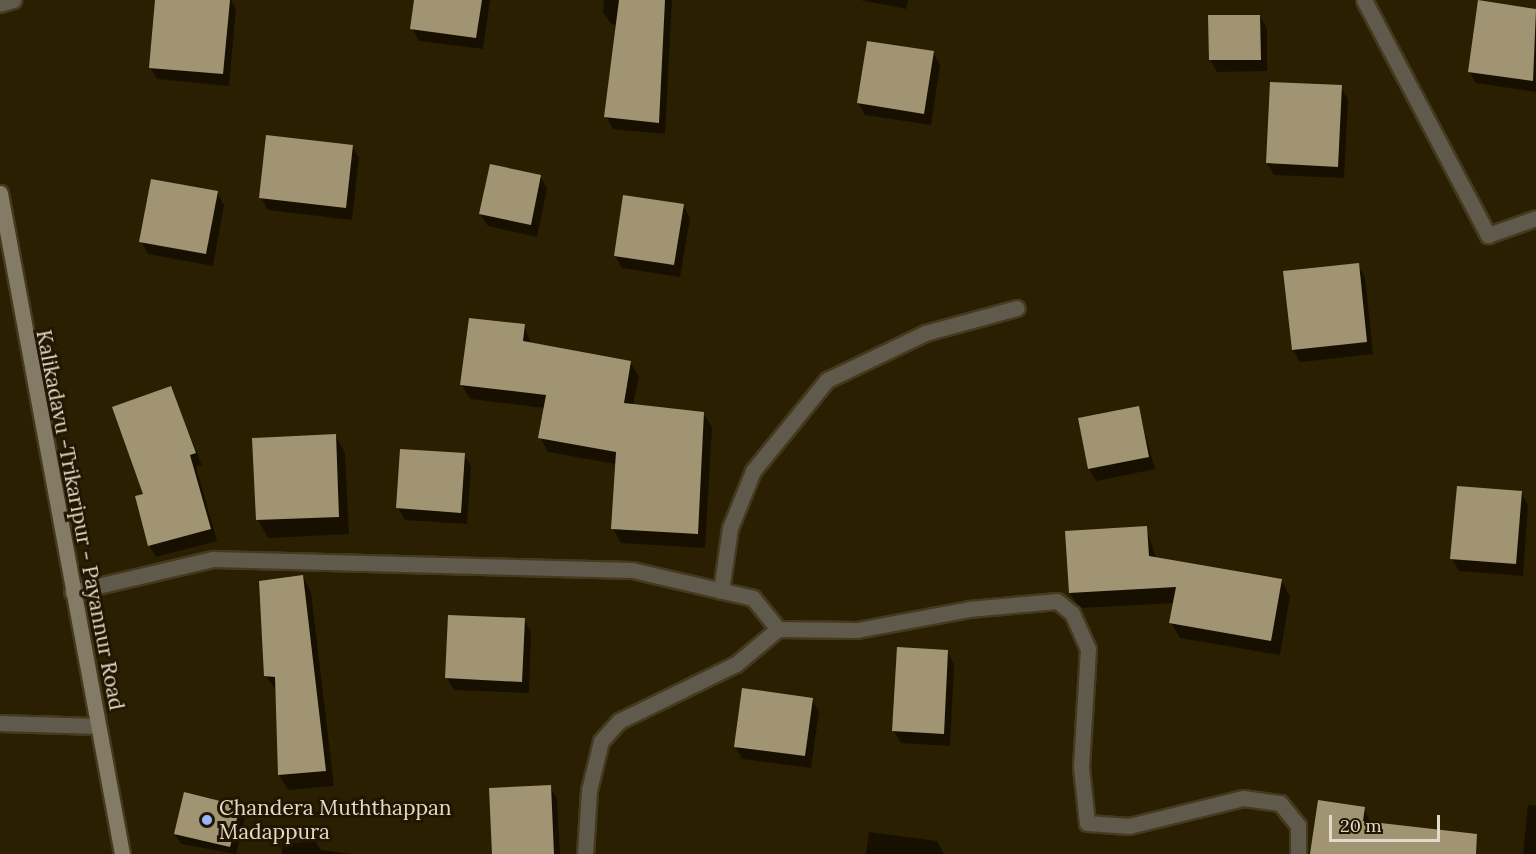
<!DOCTYPE html>
<style>
body{margin:0}
#map{position:relative;width:1536px;height:854px;overflow:hidden;background:#2b1f02;font-family:Lora,serif}
div>[style]{position:absolute}
[style*='--x']{left:calc(var(--x)*1px);top:calc(var(--y)*1px);width:calc(var(--w)*1px);rotate:calc(var(--a)*1deg)}
.shadow>*{inset:0;background:#0007}
.building>*{inset:0;background:#a19473}
.roads{filter:drop-shadow(2px 0 #45391e) drop-shadow(-2px 0 #45391e) drop-shadow(0 2px #45391e) drop-shadow(0 -2px #45391e)}
.street>*{height:15px;margin:-7.5px;padding:0 7.5px;transform-origin:7.5px;border-radius:7.5px;background:#605a4d}
.secondary>*{height:15px;margin:-7.5px;padding:0 7.5px;transform-origin:7.5px;border-radius:7.5px;background:#837b65}
.dots>*{width:16px;height:16px;translate:-50% -50%;box-sizing:border-box;border:3px solid #211600;border-radius:50%}
span{translate:-50% -50%;white-space:nowrap;text-align:center;line-height:1.15;-webkit-text-stroke:6px #211600;paint-order:stroke}
.street-label{font-size:21px;color:#e2dbca}
.poi-label{font-size:21px;color:#e2dbca}
.left{translate:0 -50%;text-align:left}
.scale{position:absolute;left:1329px;top:815px;width:111px;height:27px;box-sizing:border-box;border:3px solid #e2dbca;border-top:0;padding-left:8px;font-size:18px;line-height:21px;white-space:nowrap;color:#e2dbca;-webkit-text-stroke:4px #211600;paint-order:stroke}
</style>
<div id="map">
<div class="shadow">
<i style="clip-path:polygon(157px 0,231px 0,236px 9px,229px 86px,157px 79px,150px 67px)"></i>
<i style="clip-path:polygon(416px 0,490px 0,483px 49px,419px 41px,412px 28px)"></i>
<i style="clip-path:polygon(604px 0,672px 0,665px 134px,613px 129px,606px 116px,617px 25px,611px 24px,603px 12px)"></i>
<i style="clip-path:polygon(860px 0,908px 0,906px 9px)"></i>
<i style="clip-path:polygon(1479px 2px,1536px 10px,1536px 92px,1476px 83px,1469px 71px)"></i>
<i style="clip-path:polygon(1260px 16px,1267px 29px,1267px 71px,1217px 72px,1210px 60px)"></i>
<i style="clip-path:polygon(933px 52px,940px 65px,931px 125px,865px 115px,858px 103px)"></i>
<i style="clip-path:polygon(1341px 87px,1348px 99px,1344px 178px,1274px 175px,1267px 163px)"></i>
<i style="clip-path:polygon(352px 146px,359px 158px,352px 220px,268px 210px,261px 198px)"></i>
<i style="clip-path:polygon(540px 176px,547px 189px,537px 237px,488px 226px,480px 214px)"></i>
<i style="clip-path:polygon(217px 192px,224px 205px,213px 266px,148px 254px,141px 241px)"></i>
<i style="clip-path:polygon(683px 205px,690px 218px,680px 277px,622px 268px,615px 256px)"></i>
<i style="clip-path:polygon(1358px 265px,1365px 277px,1373px 354px,1300px 362px,1293px 350px,1285px 272px)"></i>
<i style="clip-path:polygon(524px 325px,531px 344px,630px 362px,639px 377px,633px 405px,703px 413px,712px 427px,705px 548px,621px 543px,613px 528px,616px 464px,548px 452px,540px 437px,545px 408px,470px 399px,462px 385px)"></i>
<i style="clip-path:polygon(170px 387px,202px 465px,196px 467px,217px 541px,156px 557px,149px 545px,145px 495px)"></i>
<i style="clip-path:polygon(1138px 408px,1155px 469px,1096px 481px,1089px 469px)"></i>
<i style="clip-path:polygon(335px 435px,345px 453px,349px 534px,268px 538px,258px 520px,253px 439px)"></i>
<i style="clip-path:polygon(464px 454px,471px 466px,467px 524px,405px 520px,398px 508px)"></i>
<i style="clip-path:polygon(1521px 492px,1528px 505px,1523px 576px,1459px 571px,1452px 559px)"></i>
<i style="clip-path:polygon(1146px 528px,1156px 558px,1281px 580px,1290px 596px,1280px 655px,1180px 638px,1171px 623px,1175px 603px,1079px 608px,1070px 593px)"></i>
<i style="clip-path:polygon(303px 577px,311px 592px,334px 786px,288px 790px,279px 775px,277px 692px,266px 676px)"></i>
<i style="clip-path:polygon(524px 620px,531px 632px,529px 693px,454px 690px,447px 678px)"></i>
<i style="clip-path:polygon(947px 651px,954px 664px,950px 746px,901px 743px,894px 731px)"></i>
<i style="clip-path:polygon(812px 700px,819px 712px,811px 768px,742px 759px,735px 746px)"></i>
<i style="clip-path:polygon(550px 787px,557px 799px,560px 854px,493px 854px)"></i>
<i style="clip-path:polygon(1528px 805px,1536px 806px,1536px 854px,1523px 854px)"></i>
<i style="clip-path:polygon(239px 807px,245px 818px,236px 854px,181px 844px,175px 834px)"></i>
<i style="clip-path:polygon(1364px 808px,1371px 824px,1442px 854px,1312px 854px)"></i>
<i style="clip-path:polygon(869px 832px,937px 841px,944px 854px,866px 854px)"></i>
<i style="clip-path:polygon(316px 842px,321px 850px,352px 854px,282px 854px,282px 843px)"></i>
</div>
<div class="building">
<i style="clip-path:polygon(155px 0,230px 0,223px 74px,149px 68px)"></i>
<i style="clip-path:polygon(414px 0,482px 0,476px 38px,410px 29px)"></i>
<i style="clip-path:polygon(619px 0,665px 0,659px 123px,604px 117px)"></i>
<i style="clip-path:polygon(1478px 0,1536px 9px,1533px 81px,1468px 72px)"></i>
<i style="clip-path:polygon(1208px 15px,1260px 15px,1261px 60px,1209px 60px)"></i>
<i style="clip-path:polygon(867px 41px,934px 51px,924px 114px,857px 103px)"></i>
<i style="clip-path:polygon(1270px 82px,1342px 85px,1338px 167px,1266px 163px)"></i>
<i style="clip-path:polygon(266px 135px,353px 145px,346px 208px,259px 198px)"></i>
<i style="clip-path:polygon(490px 164px,541px 175px,531px 225px,479px 214px)"></i>
<i style="clip-path:polygon(151px 179px,218px 191px,206px 254px,139px 242px)"></i>
<i style="clip-path:polygon(623px 195px,684px 204px,674px 265px,614px 256px)"></i>
<i style="clip-path:polygon(1359px 263px,1367px 342px,1292px 350px,1283px 271px)"></i>
<i style="clip-path:polygon(469px 318px,525px 324px,523px 341px,631px 361px,624px 403px,704px 412px,698px 534px,611px 529px,616px 452px,538px 438px,546px 395px,460px 385px)"></i>
<i style="clip-path:polygon(171px 386px,196px 453px,190px 455px,211px 529px,148px 546px,135px 496px,143px 494px,112px 407px)"></i>
<i style="clip-path:polygon(1139px 406px,1149px 457px,1088px 469px,1078px 418px)"></i>
<i style="clip-path:polygon(336px 434px,339px 517px,256px 520px,252px 438px)"></i>
<i style="clip-path:polygon(400px 449px,465px 453px,461px 513px,396px 508px)"></i>
<i style="clip-path:polygon(1457px 486px,1522px 491px,1516px 564px,1450px 559px)"></i>
<i style="clip-path:polygon(1147px 526px,1149px 556px,1282px 579px,1271px 641px,1169px 623px,1176px 587px,1069px 593px,1065px 531px)"></i>
<i style="clip-path:polygon(303px 575px,326px 771px,278px 775px,275px 677px,264px 676px,259px 581px)"></i>
<i style="clip-path:polygon(448px 615px,525px 618px,522px 682px,445px 678px)"></i>
<i style="clip-path:polygon(897px 647px,948px 650px,944px 734px,892px 731px)"></i>
<i style="clip-path:polygon(742px 688px,813px 698px,805px 756px,734px 747px)"></i>
<i style="clip-path:polygon(551px 785px,554px 854px,492px 854px,489px 788px)"></i>
<i style="clip-path:polygon(184px 792px,240px 806px,230px 847px,174px 834px)"></i>
<i style="clip-path:polygon(1318px 800px,1365px 807px,1363px 821px,1477px 834px,1476px 854px,1310px 854px)"></i>
</div>
<div class="roads">
<div class="street">
<i style="--x:1364;--y:0;--w:266;--a:62.2"></i>
<i style="--x:1488;--y:235;--w:51;--a:-19.5"></i>
<i style="--x:0;--y:4;--w:14;--a:-17"></i>
<i style="--x:721;--y:591;--w:64;--a:-81.9"></i>
<i style="--x:730;--y:528;--w:61;--a:-68"></i>
<i style="--x:753;--y:471;--w:117;--a:-50.9"></i>
<i style="--x:827;--y:380;--w:109;--a:-25.6"></i>
<i style="--x:925;--y:333;--w:95;--a:-15.2"></i>
<i style="--x:72;--y:592;--w:145;--a:-13.2"></i>
<i style="--x:213;--y:559;--w:419;--a:1.5"></i>
<i style="--x:632;--y:570;--w:124;--a:13"></i>
<i style="--x:753;--y:598;--w:40;--a:51"></i>
<i style="--x:0;--y:723;--w:97;--a:1.8"></i>
<i style="--x:585;--y:854;--w:64;--a:-86.4"></i>
<i style="--x:589;--y:790;--w:50;--a:-76.2"></i>
<i style="--x:601;--y:741;--w:27;--a:-48"></i>
<i style="--x:619;--y:721;--w:130;--a:-26"></i>
<i style="--x:736;--y:664;--w:55;--a:-39.8"></i>
<i style="--x:778;--y:629;--w:79;--a:0.7"></i>
<i style="--x:857;--y:630;--w:114;--a:-10.6"></i>
<i style="--x:969;--y:609;--w:88;--a:-5.2"></i>
<i style="--x:1057;--y:601;--w:19;--a:39"></i>
<i style="--x:1072;--y:613;--w:39;--a:66"></i>
<i style="--x:1088;--y:649;--w:118;--a:93.4"></i>
<i style="--x:1081;--y:767;--w:56;--a:83.9"></i>
<i style="--x:1087;--y:823;--w:42;--a:4.1"></i>
<i style="--x:1129;--y:826;--w:117;--a:-13.8"></i>
<i style="--x:1243;--y:798;--w:37;--a:8"></i>
<i style="--x:1280;--y:803;--w:28;--a:51"></i>
<i style="--x:1298;--y:825;--w:29;--a:90"></i>
</div>
<div class="secondary">
<i style="--x:0;--y:193;--w:672;--a:79.54"></i>
</div>
</div>
<div class="dots">
<i style="left:207px;top:820px;background:#9ab5fd"></i>
</div>
<div class="street-label">
<span style="left:80px;top:520px;rotate:79deg">Kalikadavu -Trikaripur - Payannur Road</span>
</div>
<div class="poi-label">
<span class="left" style="left:219px;top:820px">Chandera Muththappan<br>Madappura</span>
</div>
<div class="scale">20 m</div>
</div>
